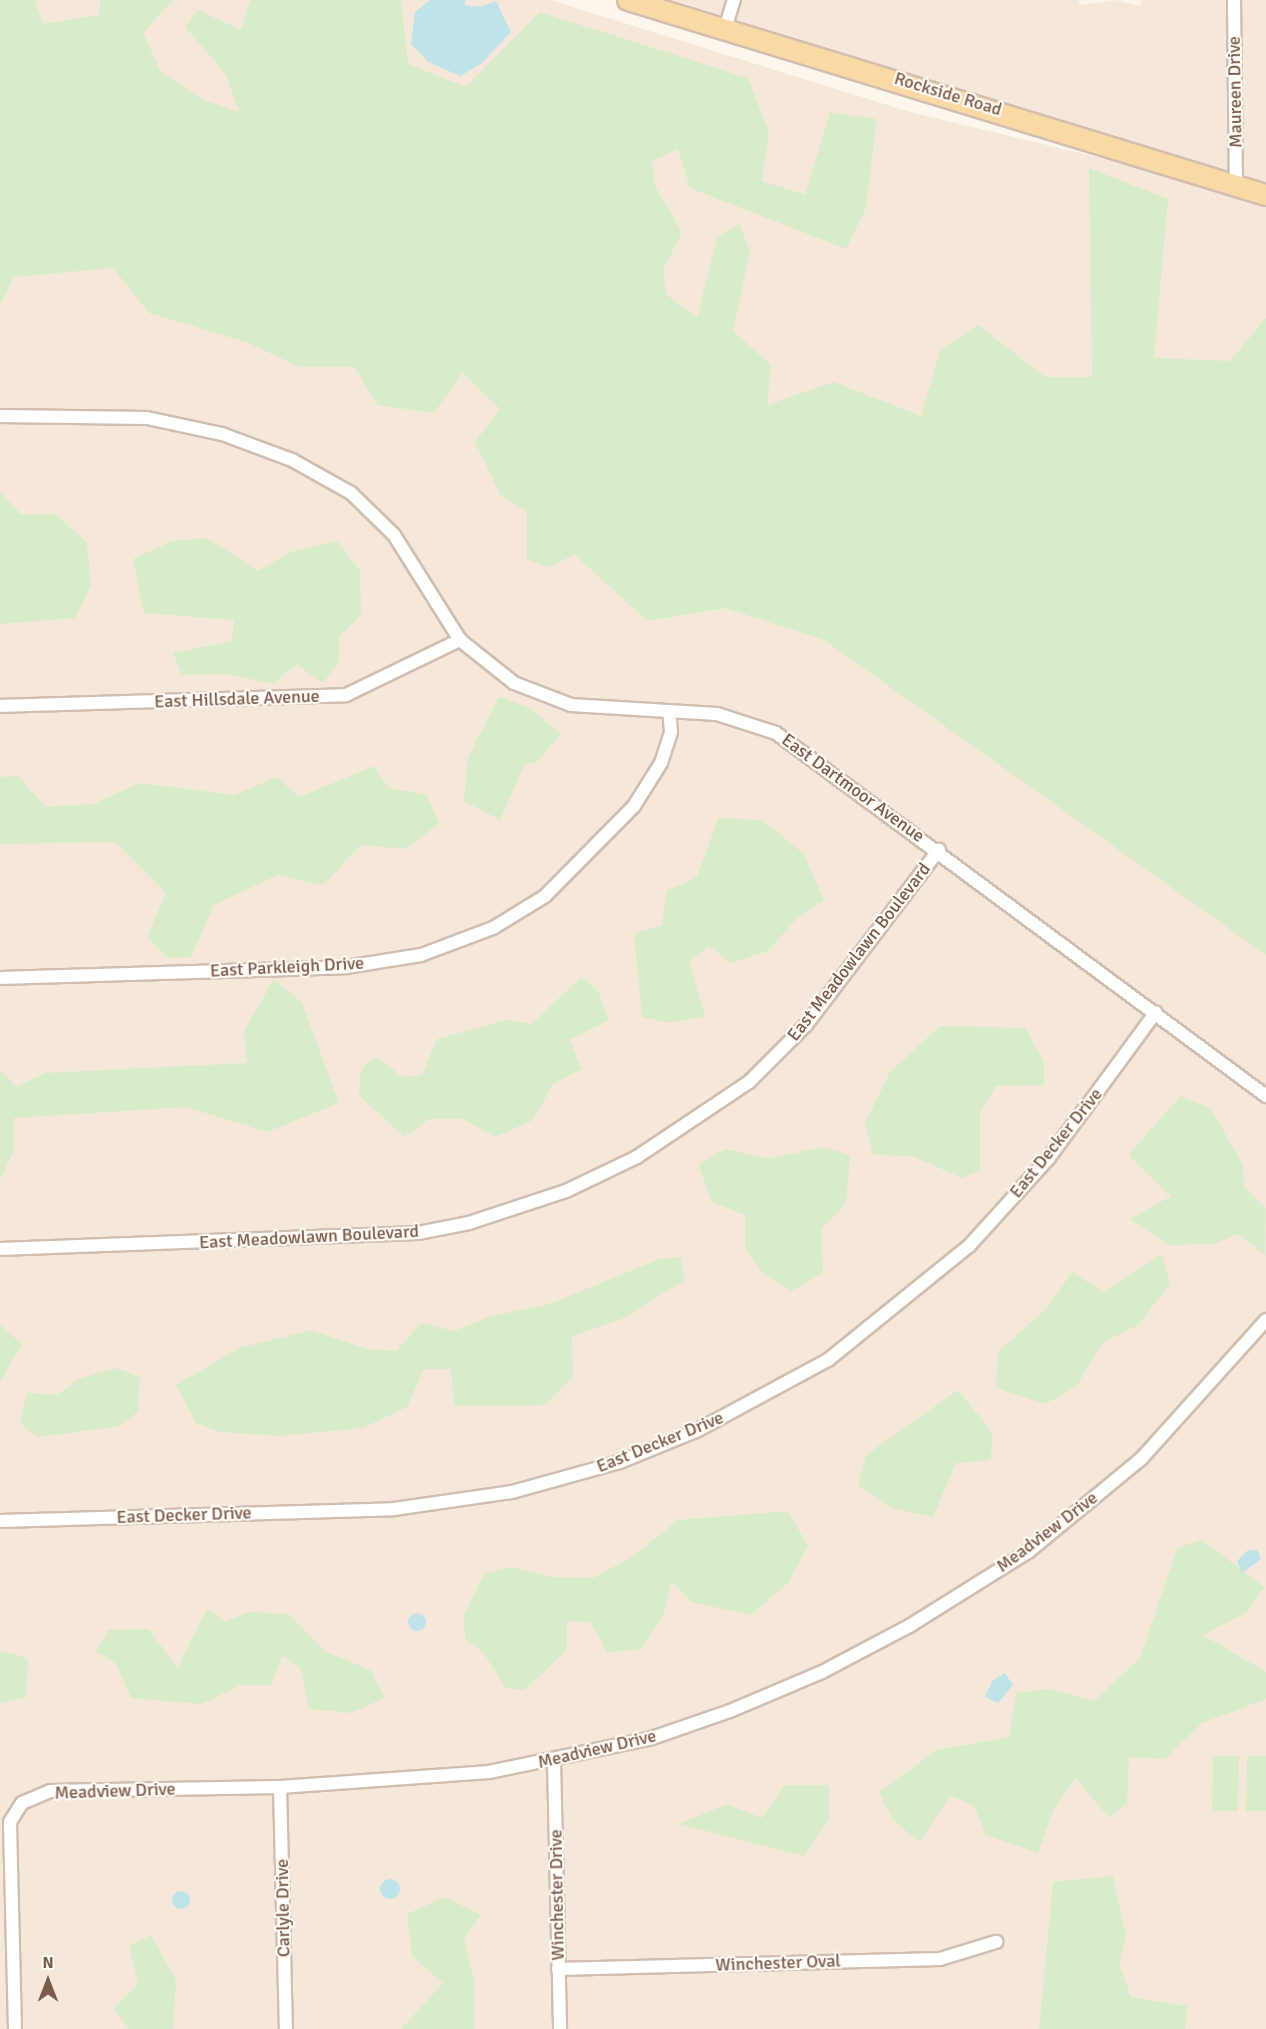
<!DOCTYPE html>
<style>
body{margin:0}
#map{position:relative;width:1266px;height:2029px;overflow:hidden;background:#fdf6ec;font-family:Signika,sans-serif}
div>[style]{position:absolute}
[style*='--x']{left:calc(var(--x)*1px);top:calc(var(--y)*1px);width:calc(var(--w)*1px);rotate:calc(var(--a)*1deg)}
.residential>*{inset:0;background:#f5e8da}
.green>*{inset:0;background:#d8ecc9}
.water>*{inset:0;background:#bfe3e8}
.round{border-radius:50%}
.roads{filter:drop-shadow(2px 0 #d1beb0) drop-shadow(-2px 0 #d1beb0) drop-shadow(0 2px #d1beb0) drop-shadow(0 -2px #d1beb0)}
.street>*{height:12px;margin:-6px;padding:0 6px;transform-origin:6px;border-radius:6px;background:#fff}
.primary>*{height:20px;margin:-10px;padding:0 10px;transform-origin:10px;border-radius:10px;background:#fbd9a5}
span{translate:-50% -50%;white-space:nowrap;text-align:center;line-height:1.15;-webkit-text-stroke:4.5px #fffaf3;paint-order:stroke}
.street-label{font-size:18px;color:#7a5c4d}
.north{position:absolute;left:18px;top:1951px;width:60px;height:60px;-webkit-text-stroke:4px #fffaf3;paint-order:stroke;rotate:0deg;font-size:16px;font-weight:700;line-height:24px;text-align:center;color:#7a5c4d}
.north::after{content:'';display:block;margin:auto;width:21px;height:27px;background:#7a5c4d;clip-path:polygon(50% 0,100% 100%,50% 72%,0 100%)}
</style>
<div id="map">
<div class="residential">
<i style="clip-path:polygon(0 0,550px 0,910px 112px,1266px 198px,1266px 2029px,0 2029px)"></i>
<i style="clip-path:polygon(673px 0,1078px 0,1081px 5px,1115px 0,1141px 6px,1141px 0,1266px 0,1266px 185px)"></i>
</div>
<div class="green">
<i style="clip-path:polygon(0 0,35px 0,43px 24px,99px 15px,100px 0,173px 0,143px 33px,161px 72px,203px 100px,239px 112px,225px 73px,185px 27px,198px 10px,241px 30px,250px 0,401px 0,408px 64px,466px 87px,540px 12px,748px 78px,769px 132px,762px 181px,805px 195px,830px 112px,877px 119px,866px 208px,846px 249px,690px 188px,678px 149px,652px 161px,655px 186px,682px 232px,663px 270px,666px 294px,697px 318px,717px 238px,739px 224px,750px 251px,733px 331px,771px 365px,767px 405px,834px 382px,921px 416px,940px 351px,978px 325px,1045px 377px,1092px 377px,1089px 168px,1168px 199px,1154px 358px,1230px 361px,1266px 318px,1266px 955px,824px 640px,725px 608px,647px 621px,574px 554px,550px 568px,527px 559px,527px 511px,501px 496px,475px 442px,500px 409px,462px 373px,434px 413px,378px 405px,354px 367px,300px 367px,246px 342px,149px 313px,113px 268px,14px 277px,0 305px)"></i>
<i style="clip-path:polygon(0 492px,21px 514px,56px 514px,87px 543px,91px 586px,75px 618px,0 624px)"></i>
<i style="clip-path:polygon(207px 538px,258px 571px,290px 552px,337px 541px,360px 571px,361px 615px,339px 637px,339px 661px,323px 683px,296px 664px,274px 684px,227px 674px,182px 675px,173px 653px,232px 641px,234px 620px,144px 613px,133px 559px,172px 541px)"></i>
<i style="clip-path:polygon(499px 697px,530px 708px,561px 734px,536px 763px,525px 763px,500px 820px,464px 801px,468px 757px)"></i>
<i style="clip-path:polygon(374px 766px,389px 788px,427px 795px,439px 824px,405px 849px,361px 845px,323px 885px,278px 875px,214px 905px,191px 957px,167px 958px,147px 937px,166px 893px,115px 842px,0 844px,0 777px,18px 776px,46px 807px,93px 804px,139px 783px,234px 795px,277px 777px,299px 797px)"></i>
<i style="clip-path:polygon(718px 818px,762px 820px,803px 853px,824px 900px,797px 918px,768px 951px,731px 963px,709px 946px,689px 962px,705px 1016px,670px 1023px,642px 1017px,634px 934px,662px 925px,667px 891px,697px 877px)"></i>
<i style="clip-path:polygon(581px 977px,598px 991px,609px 1020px,570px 1040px,581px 1069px,553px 1084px,533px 1120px,495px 1137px,463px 1119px,429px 1119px,404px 1137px,359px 1095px,361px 1069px,376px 1056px,402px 1077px,422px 1075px,437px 1039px,507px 1020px,532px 1024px)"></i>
<i style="clip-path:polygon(274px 979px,302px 1003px,339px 1103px,267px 1132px,186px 1107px,14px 1118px,14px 1150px,0 1180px,0 1070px,16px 1087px,45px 1073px,247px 1063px,244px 1031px)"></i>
<i style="clip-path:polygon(940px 1026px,1025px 1028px,1044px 1062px,1044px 1085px,996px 1086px,980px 1112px,980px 1170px,962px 1178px,912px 1156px,873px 1155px,865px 1123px,890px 1072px)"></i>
<i style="clip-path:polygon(1181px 1096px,1211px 1109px,1243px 1165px,1244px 1187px,1266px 1209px,1265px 1255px,1238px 1234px,1213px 1244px,1168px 1245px,1130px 1219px,1171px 1196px,1128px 1155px)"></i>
<i style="clip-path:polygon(823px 1147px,850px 1155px,846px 1203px,821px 1229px,823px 1273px,791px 1291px,764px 1274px,745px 1249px,745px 1215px,712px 1202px,698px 1165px,725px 1149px,768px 1159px)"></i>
<i style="clip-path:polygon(1162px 1254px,1170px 1284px,1138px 1325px,1102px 1343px,1076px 1387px,1045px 1404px,996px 1388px,998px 1352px,1048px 1307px,1072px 1272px,1103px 1292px)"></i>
<i style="clip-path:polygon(681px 1257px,685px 1280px,624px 1318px,572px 1336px,573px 1376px,545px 1405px,454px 1406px,451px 1369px,424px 1369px,407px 1407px,363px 1428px,278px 1436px,220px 1432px,196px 1423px,176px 1385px,239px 1348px,312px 1330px,366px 1349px,396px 1351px,421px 1323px,454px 1331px,492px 1316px,550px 1304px,659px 1259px)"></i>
<i style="clip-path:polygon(0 1325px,22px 1344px,0 1382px)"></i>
<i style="clip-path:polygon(116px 1368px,140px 1377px,138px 1412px,117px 1427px,37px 1437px,20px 1423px,27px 1393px,58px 1395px,78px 1379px)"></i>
<i style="clip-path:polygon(958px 1390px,992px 1432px,991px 1460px,956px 1463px,933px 1517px,892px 1508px,858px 1485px,866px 1455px)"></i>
<i style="clip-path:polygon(788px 1511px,808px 1546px,788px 1583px,751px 1615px,691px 1602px,671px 1581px,664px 1614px,642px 1648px,608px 1653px,590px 1622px,567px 1621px,567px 1650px,524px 1690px,506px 1688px,483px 1652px,465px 1640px,464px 1615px,484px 1574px,511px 1567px,551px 1577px,593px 1578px,632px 1557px,678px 1520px)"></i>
<i style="clip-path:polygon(1202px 1540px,1264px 1587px,1247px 1612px,1203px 1635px,1266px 1672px,1266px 1699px,1202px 1723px,1165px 1759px,1129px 1757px,1127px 1803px,1109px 1818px,1076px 1778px,1053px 1811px,1038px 1853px,986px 1835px,974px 1806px,951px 1795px,919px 1842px,892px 1819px,879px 1792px,937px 1750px,1009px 1737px,1016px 1693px,1050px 1689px,1094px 1701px,1140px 1658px,1177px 1548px)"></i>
<i style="clip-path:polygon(207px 1609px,225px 1622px,248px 1612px,289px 1614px,324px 1651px,370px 1670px,385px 1698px,351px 1713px,309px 1709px,301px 1669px,282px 1655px,271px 1685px,241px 1685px,202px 1704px,131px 1698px,116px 1664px,96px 1651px,108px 1630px,149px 1629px,177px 1668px)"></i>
<i style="clip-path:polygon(0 1650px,28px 1659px,26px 1697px,0 1704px)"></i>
<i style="clip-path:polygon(1213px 1756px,1239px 1756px,1238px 1811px,1212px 1811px)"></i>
<i style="clip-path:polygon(1247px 1756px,1266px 1756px,1266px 1811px,1246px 1811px)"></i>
<i style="clip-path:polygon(784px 1785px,829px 1785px,829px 1819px,804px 1856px,679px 1824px,727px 1804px,762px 1818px)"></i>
<i style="clip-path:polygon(1113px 1876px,1126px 1936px,1119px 1964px,1131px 1997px,1187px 2006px,1185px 2029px,1039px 2029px,1053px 1882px)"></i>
<i style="clip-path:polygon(445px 1897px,481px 1915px,464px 1939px,474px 1980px,474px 2029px,401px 2029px,443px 1983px,412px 1956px,407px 1914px)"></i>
<i style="clip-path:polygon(151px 1935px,176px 1980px,173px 2029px,129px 2029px,113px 2008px,138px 1984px,129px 1946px)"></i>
</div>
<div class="water">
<i style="clip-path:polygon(430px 0,465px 0,465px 5px,480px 7px,496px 1px,511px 32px,482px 63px,460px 76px,428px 62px,411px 44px,415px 12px)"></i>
<i style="clip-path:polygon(1248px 1550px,1257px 1550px,1261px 1559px,1242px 1573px,1237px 1561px)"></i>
<i class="round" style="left:408px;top:1613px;width:18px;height:18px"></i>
<i style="clip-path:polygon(1005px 1673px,1013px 1685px,998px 1703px,985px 1697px,992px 1681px)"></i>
<i class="round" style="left:380px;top:1879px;width:20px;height:20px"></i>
<i class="round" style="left:172px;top:1891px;width:18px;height:18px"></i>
</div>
<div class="roads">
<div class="street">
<i style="--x:1234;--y:0;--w:184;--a:89.4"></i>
<i style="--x:725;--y:29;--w:30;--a:-73"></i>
<i style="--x:0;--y:416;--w:147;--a:0.8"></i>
<i style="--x:147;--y:418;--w:77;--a:12"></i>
<i style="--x:222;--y:434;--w:75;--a:20.4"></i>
<i style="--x:292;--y:460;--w:68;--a:29.2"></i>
<i style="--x:351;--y:493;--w:60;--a:44.3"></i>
<i style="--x:394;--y:535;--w:124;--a:57.8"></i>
<i style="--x:460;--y:640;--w:69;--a:38.5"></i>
<i style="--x:514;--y:683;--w:61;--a:21.1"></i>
<i style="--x:571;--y:705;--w:146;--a:3.5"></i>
<i style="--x:717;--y:714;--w:62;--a:17.9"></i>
<i style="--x:776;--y:733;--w:610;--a:36.53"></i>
<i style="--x:0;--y:706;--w:346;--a:-1.8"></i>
<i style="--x:346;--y:695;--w:127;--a:-25.8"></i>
<i style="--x:0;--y:978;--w:346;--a:-1.8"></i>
<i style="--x:346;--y:967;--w:76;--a:-9.1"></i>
<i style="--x:421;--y:955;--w:77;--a:-20.6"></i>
<i style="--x:493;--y:928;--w:61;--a:-31.6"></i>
<i style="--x:545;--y:896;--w:127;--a:-45.3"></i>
<i style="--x:634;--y:806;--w:51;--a:-57.9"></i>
<i style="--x:661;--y:763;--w:33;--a:-72"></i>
<i style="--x:671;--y:732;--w:21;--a:-95"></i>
<i style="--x:0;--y:1249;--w:418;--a:-2.2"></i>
<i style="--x:418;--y:1233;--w:52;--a:-11.1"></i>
<i style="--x:469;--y:1223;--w:102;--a:-18.3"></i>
<i style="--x:566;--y:1191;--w:79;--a:-25.6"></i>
<i style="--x:637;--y:1157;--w:135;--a:-33.8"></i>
<i style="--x:749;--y:1082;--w:81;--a:-45"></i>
<i style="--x:806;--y:1025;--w:220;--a:-52.8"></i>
<i style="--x:0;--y:1521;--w:394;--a:-1.7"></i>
<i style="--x:394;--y:1509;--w:119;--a:-8.2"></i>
<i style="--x:512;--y:1492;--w:112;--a:-15.5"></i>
<i style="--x:620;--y:1462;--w:82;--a:-22.2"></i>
<i style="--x:696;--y:1431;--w:150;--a:-28.3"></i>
<i style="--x:828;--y:1360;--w:181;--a:-39"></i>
<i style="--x:969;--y:1246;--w:118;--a:-47.8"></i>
<i style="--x:1048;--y:1159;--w:182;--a:-53.7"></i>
<i style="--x:554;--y:1761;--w:268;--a:88.7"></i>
<i style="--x:280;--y:1787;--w:242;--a:88.6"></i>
<i style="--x:558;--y:1969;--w:382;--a:-1.5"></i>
<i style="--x:940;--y:1959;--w:59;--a:-16.9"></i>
<i style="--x:15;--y:2029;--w:207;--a:-91.4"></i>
<i style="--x:10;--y:1822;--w:22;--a:-58"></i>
<i style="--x:22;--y:1803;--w:30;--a:-23"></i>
<i style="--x:50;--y:1791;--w:230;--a:-1"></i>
<i style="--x:280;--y:1787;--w:210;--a:-4.1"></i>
<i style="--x:489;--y:1772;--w:163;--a:-11.7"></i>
<i style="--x:649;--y:1739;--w:86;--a:-19.1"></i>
<i style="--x:730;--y:1711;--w:100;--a:-23"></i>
<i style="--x:822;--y:1672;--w:101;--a:-27.8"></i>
<i style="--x:911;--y:1625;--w:138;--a:-32"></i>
<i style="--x:1028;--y:1552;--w:146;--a:-39.5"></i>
<i style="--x:1141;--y:1459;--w:187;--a:-48"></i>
</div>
<div class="primary">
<i style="--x:628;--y:0;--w:667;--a:17"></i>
</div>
</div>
<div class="street-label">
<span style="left:1235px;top:92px;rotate:-91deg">Maureen Drive</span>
<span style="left:948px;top:94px;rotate:17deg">Rockside Road</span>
<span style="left:237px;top:699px;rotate:-2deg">East Hillsdale Avenue</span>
<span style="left:853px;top:788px;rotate:36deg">East Dartmoor Avenue</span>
<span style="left:859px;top:952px;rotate:-52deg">East Meadowlawn Boulevard</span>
<span style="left:287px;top:967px;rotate:-3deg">East Parkleigh Drive</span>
<span style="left:1056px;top:1143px;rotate:-51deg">East Decker Drive</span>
<span style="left:309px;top:1237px;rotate:-3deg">East Meadowlawn Boulevard</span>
<span style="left:660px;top:1442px;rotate:-22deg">East Decker Drive</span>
<span style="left:184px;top:1515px;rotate:-2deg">East Decker Drive</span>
<span style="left:1047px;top:1532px;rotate:-37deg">Meadview Drive</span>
<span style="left:597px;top:1749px;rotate:-13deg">Meadview Drive</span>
<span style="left:115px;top:1791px;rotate:-2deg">Meadview Drive</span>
<span style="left:557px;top:1895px;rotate:-91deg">Winchester Drive</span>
<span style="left:283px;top:1908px;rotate:-91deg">Carlyle Drive</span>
<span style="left:778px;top:1963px;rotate:-2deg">Winchester Oval</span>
</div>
<div class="north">N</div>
</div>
